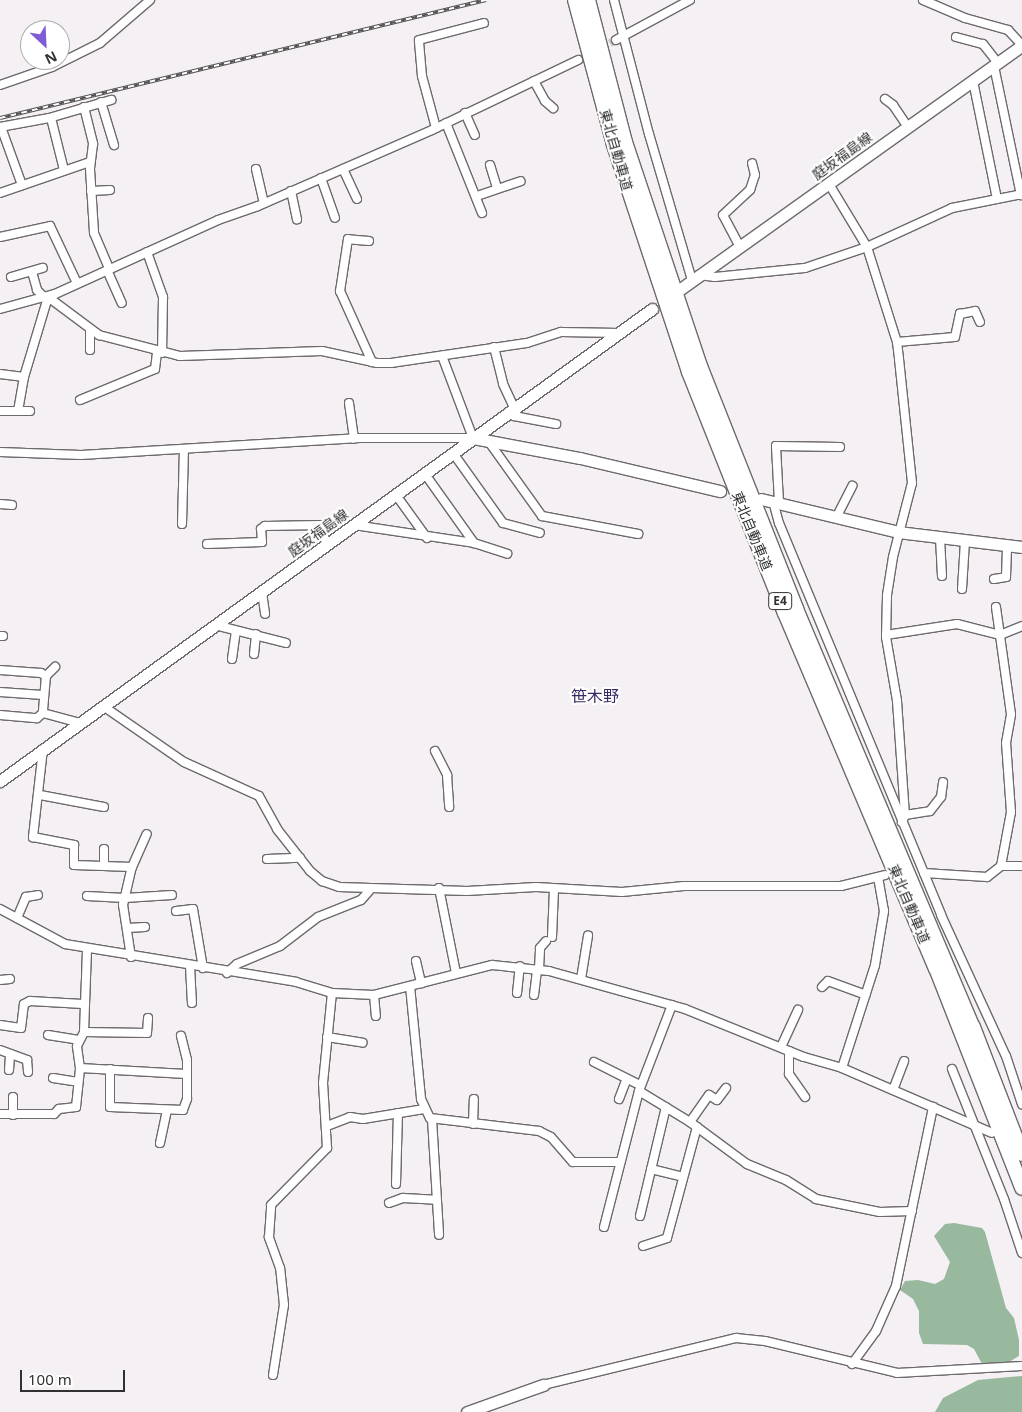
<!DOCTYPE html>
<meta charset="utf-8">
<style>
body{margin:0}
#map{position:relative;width:1022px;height:1412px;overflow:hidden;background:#f4f0f3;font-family:"Noto Sans","Noto Sans JP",sans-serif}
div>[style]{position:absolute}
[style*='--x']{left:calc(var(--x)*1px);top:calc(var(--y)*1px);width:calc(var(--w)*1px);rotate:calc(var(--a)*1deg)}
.forest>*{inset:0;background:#98b99e}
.street-tunnel>*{height:8px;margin-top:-4px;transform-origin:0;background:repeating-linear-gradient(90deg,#cdcacc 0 8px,transparent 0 12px)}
.roads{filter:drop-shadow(1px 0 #6d696d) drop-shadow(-1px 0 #6d696d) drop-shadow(0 1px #6d696d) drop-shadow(0 -1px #6d696d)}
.street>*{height:8px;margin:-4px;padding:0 4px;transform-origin:4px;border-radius:4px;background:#fff}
.secondary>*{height:11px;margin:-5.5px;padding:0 5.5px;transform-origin:5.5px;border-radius:5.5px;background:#fff}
.highway>*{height:14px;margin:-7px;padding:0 7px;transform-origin:7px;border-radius:7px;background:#fff}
.rail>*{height:4px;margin-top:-2px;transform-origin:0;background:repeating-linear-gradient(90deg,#fff 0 5.5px,#535253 0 11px);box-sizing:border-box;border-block:1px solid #535253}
span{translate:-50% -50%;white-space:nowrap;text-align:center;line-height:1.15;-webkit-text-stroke:4px #fff;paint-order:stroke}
.shield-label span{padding:1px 4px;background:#fff;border:1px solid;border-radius:4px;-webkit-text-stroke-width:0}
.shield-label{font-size:12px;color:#323132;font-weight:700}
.street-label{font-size:14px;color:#323132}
.quarter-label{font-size:16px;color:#3a2964}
.north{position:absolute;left:20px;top:20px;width:50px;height:50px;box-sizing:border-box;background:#fff;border:1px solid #adadad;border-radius:50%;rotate:155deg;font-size:14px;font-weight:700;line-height:20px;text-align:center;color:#323132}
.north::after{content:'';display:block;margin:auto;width:18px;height:22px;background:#7f5cd6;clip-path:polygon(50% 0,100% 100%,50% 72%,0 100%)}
.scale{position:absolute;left:20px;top:1370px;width:105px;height:22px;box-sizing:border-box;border:2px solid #323132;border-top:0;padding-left:6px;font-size:15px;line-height:18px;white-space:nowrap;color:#323132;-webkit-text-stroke:4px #fff;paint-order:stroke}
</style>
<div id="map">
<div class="forest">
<i style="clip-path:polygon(954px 1223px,982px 1228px,985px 1232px,1006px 1308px,1014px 1318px,1019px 1340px,1019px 1356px,1004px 1365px,982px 1364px,974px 1349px,967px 1345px,923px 1344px,919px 1333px,919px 1311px,913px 1299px,900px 1290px,905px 1281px,918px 1280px,935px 1284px,944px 1279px,950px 1262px,934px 1236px,945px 1224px)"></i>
<i style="clip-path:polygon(1022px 1376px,1022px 1412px,935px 1412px,943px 1398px,978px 1380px)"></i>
</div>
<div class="street-tunnel">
<i style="--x:578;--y:60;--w:43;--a:-27.8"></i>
</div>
<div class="roads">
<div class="street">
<i style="--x:614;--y:0;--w:138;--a:75.4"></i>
<i style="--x:649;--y:134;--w:152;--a:73.6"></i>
<i style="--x:923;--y:0;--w:46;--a:23.2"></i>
<i style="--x:965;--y:18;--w:45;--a:15.6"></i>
<i style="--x:1008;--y:30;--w:21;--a:47"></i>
<i style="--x:956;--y:37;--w:28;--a:15"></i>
<i style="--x:983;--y:44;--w:24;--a:52"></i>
<i style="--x:616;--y:40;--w:84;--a:-28.4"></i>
<i style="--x:994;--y:66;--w:132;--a:78.2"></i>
<i style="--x:534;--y:81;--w:23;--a:61"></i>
<i style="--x:545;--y:101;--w:11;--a:41"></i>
<i style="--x:973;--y:81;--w:120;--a:78.5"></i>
<i style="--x:0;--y:85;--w:55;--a:-19.1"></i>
<i style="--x:52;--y:67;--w:54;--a:-26.6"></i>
<i style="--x:100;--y:43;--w:66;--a:-40.7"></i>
<i style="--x:885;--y:99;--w:10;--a:37"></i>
<i style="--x:893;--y:105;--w:27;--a:56"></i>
<i style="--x:101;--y:102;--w:45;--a:73.2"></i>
<i style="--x:84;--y:107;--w:38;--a:76"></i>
<i style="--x:93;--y:144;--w:25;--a:97"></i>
<i style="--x:90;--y:169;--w:64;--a:86.4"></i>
<i style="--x:94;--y:233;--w:39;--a:67"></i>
<i style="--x:465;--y:113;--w:24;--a:66"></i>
<i style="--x:51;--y:118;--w:54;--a:76"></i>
<i style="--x:446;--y:123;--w:97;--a:68.2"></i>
<i style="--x:0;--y:127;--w:50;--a:-10.4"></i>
<i style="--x:49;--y:118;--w:65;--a:-16.2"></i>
<i style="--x:1;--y:127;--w:62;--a:70.1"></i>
<i style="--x:436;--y:128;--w:54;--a:-105.1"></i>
<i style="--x:422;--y:76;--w:36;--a:-95"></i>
<i style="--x:419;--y:40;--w:67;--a:-14.7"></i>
<i style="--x:490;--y:165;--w:24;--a:73"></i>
<i style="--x:256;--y:169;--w:35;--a:77"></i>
<i style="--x:343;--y:169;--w:33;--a:65"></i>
<i style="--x:321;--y:178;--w:42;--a:70.7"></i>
<i style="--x:829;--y:184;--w:74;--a:58.9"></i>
<i style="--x:867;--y:247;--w:100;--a:72.5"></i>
<i style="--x:897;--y:342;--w:17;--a:83"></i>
<i style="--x:899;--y:359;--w:125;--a:84"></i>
<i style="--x:912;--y:483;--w:76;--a:104.4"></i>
<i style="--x:893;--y:557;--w:39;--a:99"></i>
<i style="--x:887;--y:596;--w:41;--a:91.4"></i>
<i style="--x:886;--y:637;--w:65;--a:80.2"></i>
<i style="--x:897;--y:701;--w:114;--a:86"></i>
<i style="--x:905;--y:815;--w:8;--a:113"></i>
<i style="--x:91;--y:191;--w:19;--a:-3"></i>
<i style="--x:291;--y:191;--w:29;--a:78"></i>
<i style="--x:0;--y:193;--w:95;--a:-19"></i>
<i style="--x:477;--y:196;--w:46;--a:-18.8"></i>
<i style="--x:0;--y:237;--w:51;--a:-12.4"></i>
<i style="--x:50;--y:226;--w:63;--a:64.7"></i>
<i style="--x:369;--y:241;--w:21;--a:-175"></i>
<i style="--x:348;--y:239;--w:53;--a:98.7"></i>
<i style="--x:340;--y:291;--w:78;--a:65.7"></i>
<i style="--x:740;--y:247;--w:36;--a:-118"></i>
<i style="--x:723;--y:215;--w:37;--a:-43"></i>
<i style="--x:750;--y:190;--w:16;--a:-72"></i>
<i style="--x:755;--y:175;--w:12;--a:-104"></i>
<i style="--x:147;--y:252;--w:48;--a:70.4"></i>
<i style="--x:163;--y:297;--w:56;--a:91"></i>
<i style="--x:107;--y:270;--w:36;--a:66"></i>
<i style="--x:32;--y:272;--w:19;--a:74"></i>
<i style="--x:37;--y:290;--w:11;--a:45"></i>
<i style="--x:699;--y:275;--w:16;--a:7"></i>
<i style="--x:715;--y:277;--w:90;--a:-5.7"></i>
<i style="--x:805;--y:268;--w:65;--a:-18.7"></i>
<i style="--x:867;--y:247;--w:94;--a:-24.6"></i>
<i style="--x:952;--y:208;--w:71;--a:-11.3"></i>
<i style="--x:11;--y:277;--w:33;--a:-16"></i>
<i style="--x:0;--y:309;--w:57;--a:-15.3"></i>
<i style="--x:55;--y:294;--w:179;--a:-24.4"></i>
<i style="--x:218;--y:220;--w:42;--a:-19.3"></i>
<i style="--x:258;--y:206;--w:190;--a:-23.6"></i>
<i style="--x:432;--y:130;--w:162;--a:-25.6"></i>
<i style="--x:90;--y:329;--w:21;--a:90"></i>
<i style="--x:897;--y:342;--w:58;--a:-4.9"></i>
<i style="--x:955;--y:337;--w:24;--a:-78"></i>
<i style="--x:960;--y:314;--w:15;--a:-11"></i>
<i style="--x:975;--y:311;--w:12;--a:66"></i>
<i style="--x:494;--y:347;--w:38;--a:76"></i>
<i style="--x:503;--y:384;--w:26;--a:65"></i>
<i style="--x:0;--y:374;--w:24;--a:7"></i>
<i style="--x:80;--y:400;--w:81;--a:-22.5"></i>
<i style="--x:155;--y:369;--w:17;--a:-83"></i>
<i style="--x:349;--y:403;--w:36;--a:82"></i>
<i style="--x:0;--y:411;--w:30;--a:0"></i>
<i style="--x:18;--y:411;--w:35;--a:-80"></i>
<i style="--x:24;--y:377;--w:84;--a:-73.3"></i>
<i style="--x:48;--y:297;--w:64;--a:36.7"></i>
<i style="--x:99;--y:335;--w:84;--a:14.5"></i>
<i style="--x:180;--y:356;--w:142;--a:-2"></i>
<i style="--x:322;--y:351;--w:56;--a:12.3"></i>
<i style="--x:377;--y:363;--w:14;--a:0"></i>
<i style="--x:391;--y:363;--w:137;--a:-8.4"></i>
<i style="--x:527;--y:343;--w:36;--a:-18"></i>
<i style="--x:561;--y:332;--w:58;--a:1"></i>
<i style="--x:508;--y:412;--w:7;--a:34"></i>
<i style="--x:514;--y:416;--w:43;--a:10.8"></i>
<i style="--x:489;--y:442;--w:91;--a:54.4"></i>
<i style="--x:542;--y:516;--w:98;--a:10.6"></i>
<i style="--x:0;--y:452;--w:81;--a:2.1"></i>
<i style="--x:81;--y:455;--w:279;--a:-3.5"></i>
<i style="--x:359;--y:438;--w:114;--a:0"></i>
<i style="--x:473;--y:438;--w:88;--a:-110.7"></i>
<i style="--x:453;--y:453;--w:86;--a:54.5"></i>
<i style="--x:503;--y:523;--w:38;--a:15"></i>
<i style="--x:425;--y:474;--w:85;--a:54.6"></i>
<i style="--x:474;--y:543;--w:35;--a:18"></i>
<i style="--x:396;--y:495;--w:53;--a:54.2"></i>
<i style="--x:773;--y:501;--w:23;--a:75"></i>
<i style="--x:779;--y:523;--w:424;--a:67.5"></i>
<i style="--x:941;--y:915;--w:155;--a:65.3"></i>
<i style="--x:1006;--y:1056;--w:51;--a:71.6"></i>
<i style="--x:779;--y:502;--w:56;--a:-93.1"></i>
<i style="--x:776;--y:446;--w:64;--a:0.9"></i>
<i style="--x:0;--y:504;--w:12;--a:5"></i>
<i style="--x:837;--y:516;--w:34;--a:-63"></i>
<i style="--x:182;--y:524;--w:74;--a:-88.5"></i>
<i style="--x:354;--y:525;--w:121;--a:8.5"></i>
<i style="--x:940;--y:538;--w:38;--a:87"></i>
<i style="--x:207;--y:544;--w:55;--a:-2.1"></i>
<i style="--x:262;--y:542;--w:13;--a:-94"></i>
<i style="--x:261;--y:529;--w:5;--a:-37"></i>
<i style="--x:265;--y:526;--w:55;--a:-1"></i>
<i style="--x:320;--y:525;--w:21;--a:71"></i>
<i style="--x:994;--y:579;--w:12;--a:-9"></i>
<i style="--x:1006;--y:577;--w:31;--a:-88"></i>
<i style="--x:962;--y:589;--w:48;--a:-86.4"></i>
<i style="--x:262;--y:592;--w:22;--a:82"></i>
<i style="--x:215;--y:625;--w:73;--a:14.2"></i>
<i style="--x:886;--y:635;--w:72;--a:-8.8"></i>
<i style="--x:957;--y:624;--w:44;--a:14.3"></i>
<i style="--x:1000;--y:635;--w:24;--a:-22"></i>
<i style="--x:0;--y:636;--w:3;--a:0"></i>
<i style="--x:254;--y:654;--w:20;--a:-84"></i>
<i style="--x:232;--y:659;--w:28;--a:-82"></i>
<i style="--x:0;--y:670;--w:41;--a:4.2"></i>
<i style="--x:41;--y:673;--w:6;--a:31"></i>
<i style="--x:46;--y:676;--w:37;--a:95"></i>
<i style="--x:46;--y:676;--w:13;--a:-45"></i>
<i style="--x:0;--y:692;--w:43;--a:4"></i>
<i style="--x:103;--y:706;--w:98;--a:34.7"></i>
<i style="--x:184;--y:762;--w:82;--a:24.4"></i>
<i style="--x:259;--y:796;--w:38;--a:61"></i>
<i style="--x:277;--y:829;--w:53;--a:51.8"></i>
<i style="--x:310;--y:871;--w:16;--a:40"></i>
<i style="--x:322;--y:881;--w:18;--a:19"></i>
<i style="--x:339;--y:887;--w:128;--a:1.8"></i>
<i style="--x:467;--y:891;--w:69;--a:-3.3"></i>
<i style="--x:536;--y:887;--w:86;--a:3.3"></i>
<i style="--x:622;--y:892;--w:62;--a:-5.5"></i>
<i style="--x:684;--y:886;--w:157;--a:0"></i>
<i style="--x:841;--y:886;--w:45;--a:-14"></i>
<i style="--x:0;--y:715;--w:37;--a:5"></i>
<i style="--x:37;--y:718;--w:8;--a:-40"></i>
<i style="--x:43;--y:713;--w:38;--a:15"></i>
<i style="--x:43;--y:749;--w:89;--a:96.5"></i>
<i style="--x:33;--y:837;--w:42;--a:11"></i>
<i style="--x:74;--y:845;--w:20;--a:90"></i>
<i style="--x:74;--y:865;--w:58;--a:2"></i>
<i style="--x:435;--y:751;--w:27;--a:63"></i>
<i style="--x:447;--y:775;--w:32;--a:86"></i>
<i style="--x:40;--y:795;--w:65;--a:10.6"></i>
<i style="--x:905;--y:815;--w:25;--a:-9"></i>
<i style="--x:930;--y:811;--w:18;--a:-52"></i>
<i style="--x:941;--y:797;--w:15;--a:-82"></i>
<i style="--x:267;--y:859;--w:33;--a:-2"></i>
<i style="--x:104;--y:865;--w:16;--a:-90"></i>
<i style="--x:1001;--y:866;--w:21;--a:0"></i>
<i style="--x:924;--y:873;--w:63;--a:3.6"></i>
<i style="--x:987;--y:877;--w:18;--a:-38"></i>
<i style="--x:1001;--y:866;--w:55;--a:-79.5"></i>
<i style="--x:1011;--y:812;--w:69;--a:-94.1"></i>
<i style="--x:1006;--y:743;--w:29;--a:-80"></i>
<i style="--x:1011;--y:714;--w:108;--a:-98"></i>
<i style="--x:439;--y:888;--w:87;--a:78.7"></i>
<i style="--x:87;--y:896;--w:38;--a:3"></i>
<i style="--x:125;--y:898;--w:47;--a:-3.7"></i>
<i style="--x:0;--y:909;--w:74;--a:28.3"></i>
<i style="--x:65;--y:944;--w:234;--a:9.3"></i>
<i style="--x:296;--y:982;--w:38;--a:17"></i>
<i style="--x:332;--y:993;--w:42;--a:2.7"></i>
<i style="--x:374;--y:995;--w:122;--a:-14.3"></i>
<i style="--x:492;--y:965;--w:57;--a:6"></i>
<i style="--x:549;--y:971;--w:141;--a:15.6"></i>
<i style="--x:685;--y:1009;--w:128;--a:22"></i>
<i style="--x:804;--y:1057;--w:40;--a:16"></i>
<i style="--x:842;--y:1068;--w:163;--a:23.4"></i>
<i style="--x:176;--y:911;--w:17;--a:-7"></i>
<i style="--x:193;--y:909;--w:60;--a:80.4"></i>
<i style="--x:17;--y:918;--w:23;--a:-67"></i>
<i style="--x:26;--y:897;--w:12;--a:-9"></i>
<i style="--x:127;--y:928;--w:18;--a:-3"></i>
<i style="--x:552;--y:937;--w:47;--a:-87.6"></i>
<i style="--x:131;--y:957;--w:53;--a:-98.7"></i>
<i style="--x:123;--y:905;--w:39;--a:-77"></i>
<i style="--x:132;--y:867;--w:36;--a:-66"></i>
<i style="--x:416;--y:961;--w:23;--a:77"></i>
<i style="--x:190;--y:966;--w:37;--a:87"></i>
<i style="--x:539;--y:969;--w:21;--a:-87"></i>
<i style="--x:540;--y:948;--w:9;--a:-49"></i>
<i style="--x:227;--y:973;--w:13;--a:-42"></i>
<i style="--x:237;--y:964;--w:47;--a:-22.7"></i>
<i style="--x:280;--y:946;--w:48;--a:-37.3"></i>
<i style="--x:318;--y:917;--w:46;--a:-21.6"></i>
<i style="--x:361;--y:900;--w:13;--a:-48"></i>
<i style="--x:581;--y:979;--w:44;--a:-80.8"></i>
<i style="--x:0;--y:980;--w:10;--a:-6"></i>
<i style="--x:410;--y:986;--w:114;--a:84.4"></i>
<i style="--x:421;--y:1099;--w:21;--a:65"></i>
<i style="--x:430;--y:1118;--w:110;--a:6.8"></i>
<i style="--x:539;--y:1131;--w:13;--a:27"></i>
<i style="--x:551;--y:1137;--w:33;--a:49"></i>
<i style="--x:573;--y:1162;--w:47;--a:0"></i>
<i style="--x:822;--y:987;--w:8;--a:-45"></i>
<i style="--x:828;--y:981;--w:40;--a:20.2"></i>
<i style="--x:517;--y:993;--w:27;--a:-84"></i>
<i style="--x:374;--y:995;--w:21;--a:85"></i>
<i style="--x:534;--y:995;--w:26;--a:-83"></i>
<i style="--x:672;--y:1005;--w:92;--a:111"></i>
<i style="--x:639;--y:1091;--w:60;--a:31.3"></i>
<i style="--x:690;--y:1122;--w:71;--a:36.4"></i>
<i style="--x:747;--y:1164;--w:42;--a:22.3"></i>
<i style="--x:786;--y:1180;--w:36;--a:32"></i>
<i style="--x:816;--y:1199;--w:65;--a:11.5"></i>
<i style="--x:880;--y:1212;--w:32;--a:-2"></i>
<i style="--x:0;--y:1025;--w:21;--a:8"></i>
<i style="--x:21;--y:1028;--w:24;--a:-83"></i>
<i style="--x:24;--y:1004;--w:7;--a:-27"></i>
<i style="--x:30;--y:1001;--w:53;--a:3.2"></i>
<i style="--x:84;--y:1032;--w:63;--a:0.9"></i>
<i style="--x:147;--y:1033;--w:15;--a:-86"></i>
<i style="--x:48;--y:1035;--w:31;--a:9"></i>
<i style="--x:327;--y:1037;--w:36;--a:9"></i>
<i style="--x:781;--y:1047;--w:41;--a:-65.3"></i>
<i style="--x:0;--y:1050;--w:29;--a:20"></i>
<i style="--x:27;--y:1060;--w:12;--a:85"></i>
<i style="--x:789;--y:1051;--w:23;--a:90"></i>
<i style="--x:789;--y:1074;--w:28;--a:55"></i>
<i style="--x:594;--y:1062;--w:51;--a:26.6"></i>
<i style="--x:80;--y:1068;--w:106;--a:3.2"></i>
<i style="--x:842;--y:1068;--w:108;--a:-72.2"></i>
<i style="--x:875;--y:965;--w:55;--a:-80.5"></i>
<i style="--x:884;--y:911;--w:34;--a:-100"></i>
<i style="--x:110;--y:1069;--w:38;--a:90"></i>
<i style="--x:110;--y:1107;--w:73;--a:2.4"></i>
<i style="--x:183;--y:1110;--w:12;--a:-70"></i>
<i style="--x:187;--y:1099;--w:39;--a:-90"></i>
<i style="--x:187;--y:1060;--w:25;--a:-104"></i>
<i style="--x:952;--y:1069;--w:140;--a:68.2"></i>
<i style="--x:1004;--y:1199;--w:57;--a:71.6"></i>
<i style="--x:9;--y:1070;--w:16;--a:-86"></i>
<i style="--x:53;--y:1078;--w:25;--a:9"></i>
<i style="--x:893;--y:1090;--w:31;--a:-69"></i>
<i style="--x:619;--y:1099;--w:19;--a:-69"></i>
<i style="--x:0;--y:1114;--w:54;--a:0"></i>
<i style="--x:54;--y:1114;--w:7;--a:-45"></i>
<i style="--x:59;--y:1109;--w:17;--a:-7"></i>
<i style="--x:76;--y:1107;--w:39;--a:-84"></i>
<i style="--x:80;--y:1068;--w:22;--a:-98"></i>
<i style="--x:77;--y:1046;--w:16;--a:-63"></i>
<i style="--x:84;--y:1032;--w:83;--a:-87.9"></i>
<i style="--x:13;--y:1115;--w:18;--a:-90"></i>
<i style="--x:432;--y:1119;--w:116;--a:86.5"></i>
<i style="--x:690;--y:1122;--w:33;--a:-55"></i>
<i style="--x:709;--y:1095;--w:9;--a:32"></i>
<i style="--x:717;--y:1100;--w:15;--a:-53"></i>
<i style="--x:473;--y:1124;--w:25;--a:-88"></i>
<i style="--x:327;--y:1126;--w:25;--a:-21"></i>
<i style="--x:350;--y:1117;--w:13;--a:9"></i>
<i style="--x:363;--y:1119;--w:62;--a:-9.3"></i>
<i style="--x:160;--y:1143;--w:34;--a:-78"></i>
<i style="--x:651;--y:1169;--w:32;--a:14"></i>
<i style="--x:396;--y:1184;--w:71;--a:-88.4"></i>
<i style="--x:389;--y:1203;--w:15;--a:-20"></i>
<i style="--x:403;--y:1198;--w:33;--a:3"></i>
<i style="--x:640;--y:1216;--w:112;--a:-76.6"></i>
<i style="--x:604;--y:1227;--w:140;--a:-75.6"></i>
<i style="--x:643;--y:1246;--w:25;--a:-18"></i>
<i style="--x:667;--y:1238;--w:115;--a:-74.9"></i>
<i style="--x:852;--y:1364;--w:41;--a:-54"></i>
<i style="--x:876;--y:1331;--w:49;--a:-66"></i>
<i style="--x:896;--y:1286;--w:183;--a:-78.3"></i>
<i style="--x:273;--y:1375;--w:71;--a:-81.1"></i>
<i style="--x:284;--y:1305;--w:37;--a:-96"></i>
<i style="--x:280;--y:1268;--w:33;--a:-110"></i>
<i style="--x:269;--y:1237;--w:32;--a:-86"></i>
<i style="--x:271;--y:1205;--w:80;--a:-45.5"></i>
<i style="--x:327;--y:1148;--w:65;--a:-93.5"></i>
<i style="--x:323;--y:1083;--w:90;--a:-84.3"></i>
<i style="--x:543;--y:1385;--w:199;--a:-13.7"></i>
<i style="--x:736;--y:1338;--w:29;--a:6"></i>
<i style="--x:765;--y:1341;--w:136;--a:13.6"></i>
<i style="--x:897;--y:1373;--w:125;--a:-3.2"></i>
</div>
<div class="secondary">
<i style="--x:679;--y:290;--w:422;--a:-35.5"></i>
<i style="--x:473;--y:438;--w:109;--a:10.6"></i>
<i style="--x:580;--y:458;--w:144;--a:13.3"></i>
<i style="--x:761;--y:499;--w:141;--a:13.5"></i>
<i style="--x:898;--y:532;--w:125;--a:6.9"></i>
<i style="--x:0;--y:781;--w:805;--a:-35.9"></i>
<i style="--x:467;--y:1412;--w:81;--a:-19.6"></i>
</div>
<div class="highway">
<i style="--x:575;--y:0;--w:150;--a:74.9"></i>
<i style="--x:614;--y:145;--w:239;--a:71.7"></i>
<i style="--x:689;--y:372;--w:259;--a:68.3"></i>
<i style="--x:785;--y:613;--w:386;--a:67"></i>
<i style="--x:936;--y:968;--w:236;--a:68.6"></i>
<i style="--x:588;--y:0;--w:147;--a:75.4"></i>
<i style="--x:625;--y:142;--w:236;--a:71.5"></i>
<i style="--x:700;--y:366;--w:261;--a:68.4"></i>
<i style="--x:796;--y:609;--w:454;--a:67.1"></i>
<i style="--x:973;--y:1027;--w:136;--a:68.9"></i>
</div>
</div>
<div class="rail">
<i style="--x:0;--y:118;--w:500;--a:-13.65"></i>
</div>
<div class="shield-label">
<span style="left:780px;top:601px">E4</span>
</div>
<div class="street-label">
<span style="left:616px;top:150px;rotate:74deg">東北自動車道</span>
<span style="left:842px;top:156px;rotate:-36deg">庭坂福島線</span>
<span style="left:752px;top:531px;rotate:68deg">東北自動車道</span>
<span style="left:318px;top:533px;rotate:-36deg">庭坂福島線</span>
<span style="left:909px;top:904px;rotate:67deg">東北自動車道</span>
</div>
<div class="quarter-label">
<span style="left:595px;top:696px">笹木野</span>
</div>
<div class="north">N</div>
<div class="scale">100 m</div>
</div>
